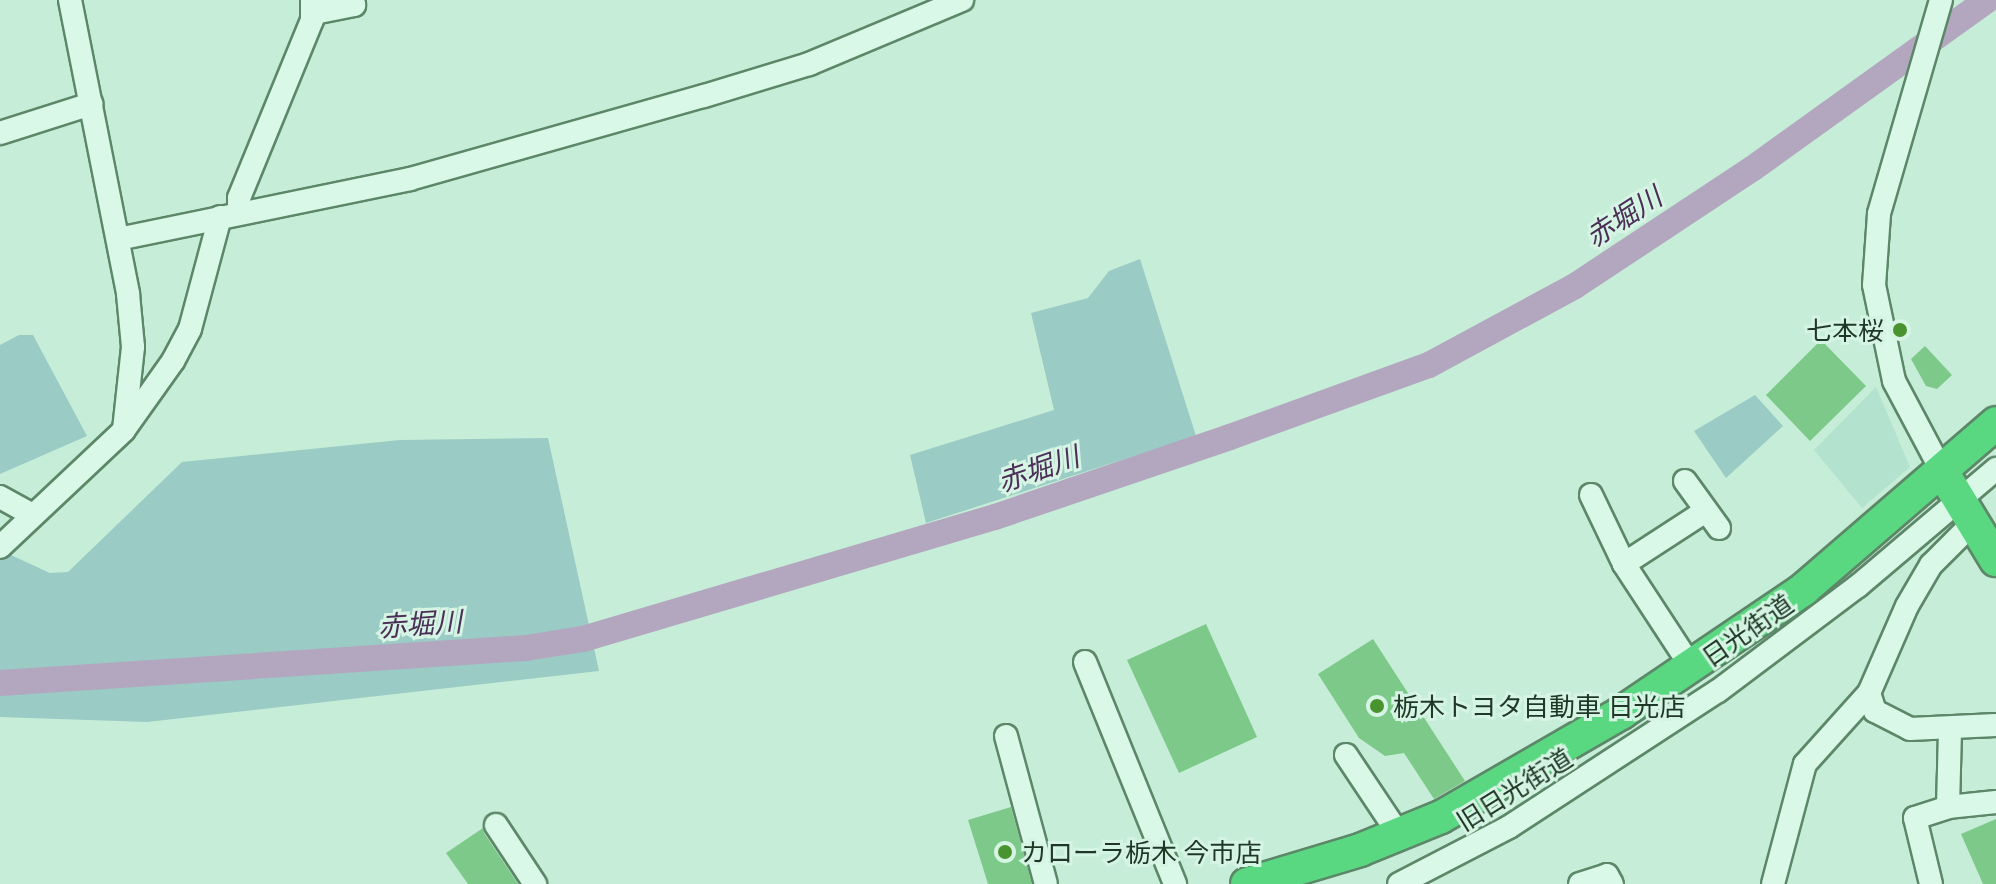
<!DOCTYPE html>
<meta charset="utf-8">
<style>
body{margin:0}
#map{position:relative;width:1996px;height:884px;overflow:hidden;background:#c6edd7;font-family:"Playfair Display","Noto Sans JP",serif}
div>[style]{position:absolute}
[style*='--x']{left:calc(var(--x)*1px);top:calc(var(--y)*1px);width:calc(var(--w)*1px);rotate:calc(var(--a)*1deg)}
.farmland>*{inset:0;background:#b3e2cf}
.green>*{inset:0;background:#9acbc4}
.river>*{height:26px;margin:-13px;padding:0 13px;transform-origin:13px;border-radius:13px;background:#b3a7c0}
.building>*{inset:0;background:#7dc989}
.roads{filter:drop-shadow(2px 0 #5c8768) drop-shadow(-2px 0 #5c8768) drop-shadow(0 2px #5c8768) drop-shadow(0 -2px #5c8768)}
.minor>*{height:22px;margin:-11px;padding:0 11px;transform-origin:11px;border-radius:11px;background:#d9f8e7}
.highway>*{height:32px;margin:-16px;padding:0 16px;transform-origin:16px;border-radius:16px;background:#5ad881}
.dots>*{width:22px;height:22px;translate:-50% -50%;box-sizing:border-box;border:4px solid #d5f4e3;border-radius:50%}
span{translate:-50% -50%;white-space:nowrap;text-align:center;line-height:1.15;-webkit-text-stroke:6px #d5f4e3;paint-order:stroke}
.poi-label{font-size:26px;color:#1f3825}
.right{translate:-100% -50%;text-align:right}
.left{translate:0 -50%;text-align:left}
.street-label{font-size:26px;color:#1f3825}
.water-label{font-size:28px;color:#4b2f57;font-style:italic}
</style>
<div id="map">
<div class="farmland">
<i style="clip-path:polygon(1876px 387px,1910px 467px,1862px 508px,1814px 450px)"></i>
</div>
<div class="green">
<i style="clip-path:polygon(1140px 259px,1196px 436px,926px 523px,910px 455px,1054px 410px,1031px 313px,1088px 298px,1109px 271px)"></i>
<i style="clip-path:polygon(19px 335px,33px 335px,87px 436px,0 474px,0 345px)"></i>
<i style="clip-path:polygon(1755px 395px,1783px 426px,1726px 478px,1694px 431px)"></i>
<i style="clip-path:polygon(548px 438px,599px 671px,147px 722px,0 717px,0 550px,50px 573px,68px 572px,182px 462px,400px 440px)"></i>
</div>
<div class="river">
<i style="--x:0;--y:683;--w:527;--a:-3.81"></i>
<i style="--x:526;--y:648;--w:58;--a:-9"></i>
<i style="--x:583;--y:639;--w:430;--a:-16.5"></i>
<i style="--x:995;--y:517;--w:248;--a:-18.8"></i>
<i style="--x:1230;--y:437;--w:212;--a:-19.9"></i>
<i style="--x:1429;--y:365;--w:166;--a:-28.4"></i>
<i style="--x:1575;--y:286;--w:212;--a:-33.5"></i>
<i style="--x:1752;--y:169;--w:289;--a:-35.7"></i>
</div>
<div class="building">
<i style="clip-path:polygon(1821px 340px,1866px 386px,1810px 441px,1766px 395px)"></i>
<i style="clip-path:polygon(1925px 346px,1952px 375px,1937px 389px,1926px 386px,1911px 359px)"></i>
<i style="clip-path:polygon(1206px 624px,1257px 737px,1179px 773px,1127px 660px)"></i>
<i style="clip-path:polygon(1373px 639px,1465px 781px,1434px 799px,1404px 753px,1385px 756px,1359px 738px,1318px 674px)"></i>
<i style="clip-path:polygon(1011px 807px,1032px 884px,988px 884px,968px 820px)"></i>
<i style="clip-path:polygon(1996px 819px,1996px 884px,1983px 884px,1961px 834px)"></i>
<i style="clip-path:polygon(483px 828px,484px 833px,518px 884px,468px 884px,446px 853px)"></i>
</div>
<div class="roads">
<div class="minor">
<i style="--x:70;--y:0;--w:300;--a:78.8"></i>
<i style="--x:128;--y:294;--w:53;--a:84.6"></i>
<i style="--x:133;--y:347;--w:83;--a:96.2"></i>
<i style="--x:1941;--y:0;--w:223;--a:106.2"></i>
<i style="--x:1879;--y:214;--w:71;--a:94"></i>
<i style="--x:1874;--y:285;--w:98;--a:78.2"></i>
<i style="--x:1894;--y:381;--w:104;--a:62"></i>
<i style="--x:314;--y:13;--w:41;--a:-11.3"></i>
<i style="--x:354;--y:5;--w:5;--a:-101"></i>
<i style="--x:0;--y:133;--w:96;--a:-17.7"></i>
<i style="--x:239;--y:213;--w:15;--a:-90"></i>
<i style="--x:239;--y:198;--w:192;--a:-67.7"></i>
<i style="--x:312;--y:20;--w:20;--a:-90"></i>
<i style="--x:118;--y:239;--w:298;--a:-11.6"></i>
<i style="--x:410;--y:179;--w:305;--a:-15.8"></i>
<i style="--x:704;--y:96;--w:110;--a:-16.9"></i>
<i style="--x:809;--y:64;--w:166;--a:-22.7"></i>
<i style="--x:1685;--y:481;--w:58;--a:54.1"></i>
<i style="--x:1591;--y:495;--w:76;--a:64.4"></i>
<i style="--x:1624;--y:564;--w:124;--a:56.8"></i>
<i style="--x:0;--y:497;--w:37;--a:29"></i>
<i style="--x:0;--y:547;--w:170;--a:-43.3"></i>
<i style="--x:124;--y:430;--w:85;--a:-54.6"></i>
<i style="--x:173;--y:361;--w:36;--a:-62"></i>
<i style="--x:190;--y:329;--w:116;--a:-75"></i>
<i style="--x:1624;--y:564;--w:95;--a:-33"></i>
<i style="--x:1085;--y:662;--w:240;--a:67.9"></i>
<i style="--x:1869;--y:693;--w:19;--a:72"></i>
<i style="--x:1875;--y:711;--w:39;--a:27"></i>
<i style="--x:1910;--y:729;--w:86;--a:-2.7"></i>
<i style="--x:1006;--y:736;--w:153;--a:74.9"></i>
<i style="--x:1346;--y:755;--w:97;--a:56.3"></i>
<i style="--x:1948;--y:807;--w:78;--a:-88.5"></i>
<i style="--x:496;--y:825;--w:71;--a:56.5"></i>
<i style="--x:1399;--y:884;--w:124;--a:-27.4"></i>
<i style="--x:1509;--y:827;--w:249;--a:-33.1"></i>
<i style="--x:1718;--y:691;--w:175;--a:-36.9"></i>
<i style="--x:1858;--y:586;--w:181;--a:-40.3"></i>
<i style="--x:1580;--y:884;--w:28;--a:-18"></i>
<i style="--x:1607;--y:875;--w:10;--a:61"></i>
<i style="--x:1773;--y:884;--w:124;--a:-75.1"></i>
<i style="--x:1805;--y:764;--w:96;--a:-48"></i>
<i style="--x:1869;--y:693;--w:95;--a:-66.4"></i>
<i style="--x:1907;--y:606;--w:48;--a:-59.7"></i>
<i style="--x:1931;--y:565;--w:61;--a:-45"></i>
<i style="--x:1931;--y:884;--w:68;--a:-103.6"></i>
<i style="--x:1915;--y:818;--w:35;--a:-18"></i>
<i style="--x:1948;--y:807;--w:48;--a:-5.9"></i>
</div>
<div class="highway">
<i style="--x:1943;--y:473;--w:102;--a:58.7"></i>
<i style="--x:1247;--y:884;--w:118;--a:-16.7"></i>
<i style="--x:1360;--y:850;--w:87;--a:-22.2"></i>
<i style="--x:1441;--y:817;--w:208;--a:-30"></i>
<i style="--x:1621;--y:713;--w:221;--a:-34.1"></i>
<i style="--x:1804;--y:589;--w:254;--a:-40.8"></i>
</div>
</div>
<div class="dots">
<i style="left:1900px;top:330px;background:#49942e"></i>
<i style="left:1377px;top:706px;background:#49942e"></i>
<i style="left:1005px;top:852px;background:#49942e"></i>
</div>
<div class="poi-label">
<span class="right" style="left:1884px;top:330px">七本桜</span>
<span class="left" style="left:1393px;top:706px">栃木トヨタ自動車 日光店</span>
<span class="left" style="left:1021px;top:852px">カローラ栃木 今市店</span>
</div>
<div class="street-label">
<span style="left:1747px;top:630px;rotate:-35deg">日光街道</span>
<span style="left:1514px;top:789px;rotate:-32deg">旧日光街道</span>
</div>
<div class="water-label">
<span style="left:1623px;top:216px;rotate:-33deg">赤堀川</span>
<span style="left:1038px;top:468px;rotate:-19deg">赤堀川</span>
<span style="left:420px;top:623px;rotate:-4deg">赤堀川</span>
</div>
</div>
